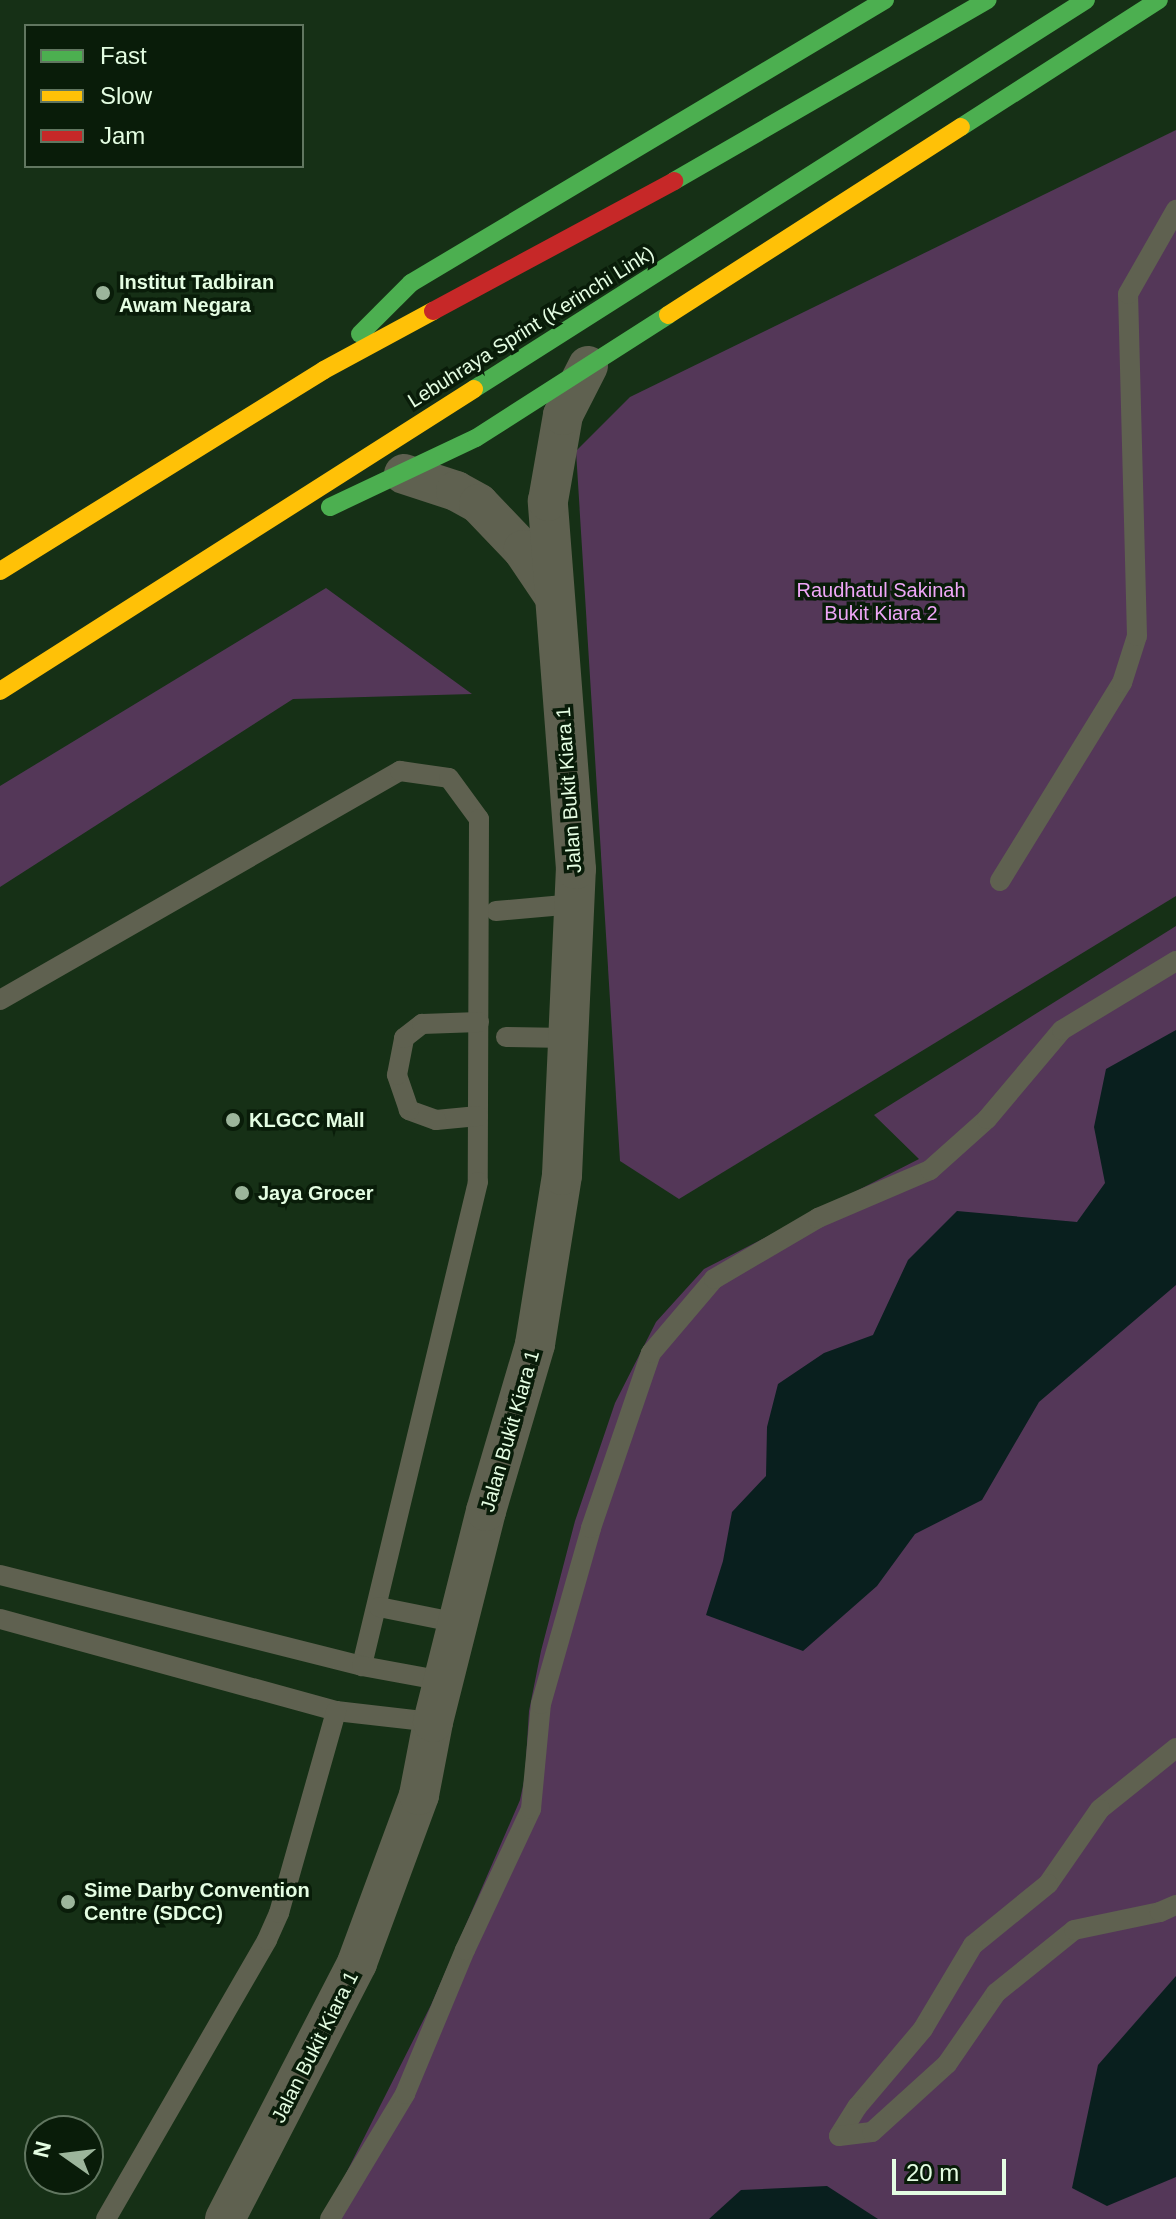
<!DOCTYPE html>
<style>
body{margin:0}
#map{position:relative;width:1176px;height:2219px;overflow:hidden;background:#163016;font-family:Helvetica,sans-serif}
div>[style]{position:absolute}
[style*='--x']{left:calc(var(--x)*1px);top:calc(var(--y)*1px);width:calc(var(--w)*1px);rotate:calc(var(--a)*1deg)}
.green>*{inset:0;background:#543758}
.water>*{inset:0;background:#091f1e}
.lane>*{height:20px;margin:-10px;padding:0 10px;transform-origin:10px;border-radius:10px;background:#5f6150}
.street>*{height:40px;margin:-20px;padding:0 20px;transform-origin:20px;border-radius:20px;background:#5f6150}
.fast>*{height:18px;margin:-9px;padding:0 9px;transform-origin:9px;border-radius:9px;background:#4caf50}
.slow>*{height:18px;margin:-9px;padding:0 9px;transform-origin:9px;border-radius:9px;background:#ffc107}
.jam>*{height:18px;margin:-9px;padding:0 9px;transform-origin:9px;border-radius:9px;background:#c62828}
.dots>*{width:22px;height:22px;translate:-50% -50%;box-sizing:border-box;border:4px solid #091c09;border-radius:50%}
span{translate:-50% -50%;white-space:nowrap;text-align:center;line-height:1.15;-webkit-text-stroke:7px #091c09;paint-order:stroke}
.poi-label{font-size:20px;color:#e4fde2;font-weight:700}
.left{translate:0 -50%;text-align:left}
.street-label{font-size:20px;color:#e4fde2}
.park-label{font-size:20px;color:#efa7f7}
.legend{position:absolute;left:24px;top:24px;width:280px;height:144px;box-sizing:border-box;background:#091c09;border:2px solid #617660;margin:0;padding:10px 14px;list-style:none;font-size:24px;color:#e4fde2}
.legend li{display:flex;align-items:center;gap:16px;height:40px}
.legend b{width:40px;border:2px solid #617660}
.north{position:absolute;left:24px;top:2115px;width:80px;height:80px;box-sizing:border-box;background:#091c09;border:2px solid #617660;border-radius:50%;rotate:284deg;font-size:22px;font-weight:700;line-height:32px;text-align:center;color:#e4fde2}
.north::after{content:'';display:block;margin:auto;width:28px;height:36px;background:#9cb59b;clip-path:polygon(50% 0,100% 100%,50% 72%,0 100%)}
.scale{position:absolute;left:892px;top:2159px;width:114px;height:36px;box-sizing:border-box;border:4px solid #e4fde2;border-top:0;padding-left:10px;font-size:24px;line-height:28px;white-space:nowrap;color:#e4fde2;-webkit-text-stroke:6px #091c09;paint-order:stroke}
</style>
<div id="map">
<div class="green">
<i style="clip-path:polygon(1176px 130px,1176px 896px,679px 1199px,620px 1161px,576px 451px,630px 397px)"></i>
<i style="clip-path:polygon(326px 588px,472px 694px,293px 699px,0 887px,0 786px)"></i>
<i style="clip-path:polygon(1176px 926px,1176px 2219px,323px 2219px,431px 2005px,520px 1800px,525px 1776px,529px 1711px,541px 1651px,575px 1521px,615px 1403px,656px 1322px,704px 1269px,919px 1159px,874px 1115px)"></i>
</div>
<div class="water">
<i style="clip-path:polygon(1176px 1030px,1176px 1285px,1039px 1402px,982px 1500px,915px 1534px,877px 1586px,803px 1651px,706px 1615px,723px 1561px,732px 1512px,766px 1476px,767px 1427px,778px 1384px,824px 1353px,873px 1335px,908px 1260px,957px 1211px,1077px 1222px,1105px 1183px,1094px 1127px,1106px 1069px)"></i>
<i style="clip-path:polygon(1176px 1976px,1176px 2177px,1107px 2206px,1072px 2188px,1098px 2065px)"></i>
<i style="clip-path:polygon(827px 2186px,878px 2219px,709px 2219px,741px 2190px)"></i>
</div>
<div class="lane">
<i style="--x:1000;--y:881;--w:233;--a:-58.4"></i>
<i style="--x:1122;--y:683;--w:49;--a:-72.3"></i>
<i style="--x:1137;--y:636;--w:342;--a:-91.5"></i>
<i style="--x:1128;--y:294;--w:97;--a:-60.3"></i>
<i style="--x:496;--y:911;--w:79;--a:-5.1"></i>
<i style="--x:0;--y:1000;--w:461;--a:-29.8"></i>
<i style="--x:400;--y:771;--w:49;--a:8.1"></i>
<i style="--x:449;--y:778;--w:51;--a:53.8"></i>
<i style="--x:479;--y:819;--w:363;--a:90.2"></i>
<i style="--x:478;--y:1182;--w:498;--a:103.5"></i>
<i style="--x:506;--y:1037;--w:62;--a:0.9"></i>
<i style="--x:478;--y:1116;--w:42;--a:174.6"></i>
<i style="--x:436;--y:1120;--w:29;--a:-160"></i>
<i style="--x:409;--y:1110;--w:37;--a:-109"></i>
<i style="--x:397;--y:1075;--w:38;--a:-79"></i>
<i style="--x:404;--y:1038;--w:23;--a:-38"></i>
<i style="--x:422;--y:1024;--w:57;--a:-2"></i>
<i style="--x:0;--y:1575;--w:373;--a:14.1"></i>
<i style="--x:362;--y:1666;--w:83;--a:10.4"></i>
<i style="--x:379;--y:1607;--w:81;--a:11.4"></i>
<i style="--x:0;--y:1619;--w:348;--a:15.3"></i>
<i style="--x:336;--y:1711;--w:98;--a:6.5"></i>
<i style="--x:1176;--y:1748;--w:97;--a:141.2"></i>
<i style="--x:1100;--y:1809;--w:91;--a:124.7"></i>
<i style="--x:1048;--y:1884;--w:97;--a:140.9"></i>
<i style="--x:973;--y:1945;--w:98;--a:120.8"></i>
<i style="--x:923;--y:2029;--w:102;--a:130.2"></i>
<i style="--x:857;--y:2107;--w:34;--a:122"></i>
<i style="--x:839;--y:2136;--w:33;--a:-7"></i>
<i style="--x:872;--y:2132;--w:101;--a:-42.2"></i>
<i style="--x:947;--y:2064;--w:86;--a:-55.4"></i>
<i style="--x:996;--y:1993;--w:100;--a:-38.9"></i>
<i style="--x:1074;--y:1930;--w:88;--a:-11.8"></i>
<i style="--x:1160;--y:1912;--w:17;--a:-24"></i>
<i style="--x:106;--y:2219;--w:322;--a:-60"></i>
<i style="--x:267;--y:1940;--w:30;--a:-66"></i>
<i style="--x:279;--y:1913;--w:210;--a:-74.2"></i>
<i style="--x:330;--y:2219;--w:146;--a:-59"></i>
<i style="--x:405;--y:2094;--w:156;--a:-67.4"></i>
<i style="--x:465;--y:1950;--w:156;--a:-64.9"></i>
<i style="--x:531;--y:1809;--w:105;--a:-84.6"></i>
<i style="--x:541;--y:1704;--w:183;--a:-74.1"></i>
<i style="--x:591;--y:1528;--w:185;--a:-71.1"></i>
<i style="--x:651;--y:1353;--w:97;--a:-49.6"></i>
<i style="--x:714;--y:1279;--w:121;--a:-30.4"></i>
<i style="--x:818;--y:1218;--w:122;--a:-23.2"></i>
<i style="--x:930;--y:1170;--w:76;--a:-41.8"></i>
<i style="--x:987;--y:1119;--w:116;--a:-49.9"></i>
<i style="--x:1062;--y:1030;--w:133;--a:-31.2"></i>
</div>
<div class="street">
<i style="--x:404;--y:474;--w:55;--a:18.1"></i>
<i style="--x:456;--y:491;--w:26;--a:29"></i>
<i style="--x:479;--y:504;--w:64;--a:46.3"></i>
<i style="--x:523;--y:550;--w:55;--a:56"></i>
<i style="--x:225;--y:2219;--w:288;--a:-62.7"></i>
<i style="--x:357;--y:1963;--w:179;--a:-69.7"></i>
<i style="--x:419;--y:1795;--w:74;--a:-79.1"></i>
<i style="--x:433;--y:1722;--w:218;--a:-75.9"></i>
<i style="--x:486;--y:1511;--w:174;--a:-73.6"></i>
<i style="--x:535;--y:1344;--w:171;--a:-80.9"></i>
<i style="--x:562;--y:1175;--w:306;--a:-87.4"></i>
<i style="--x:576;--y:869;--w:369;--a:-94.4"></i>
<i style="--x:548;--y:501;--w:87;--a:-80.1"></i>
<i style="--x:563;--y:415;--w:55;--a:-63"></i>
</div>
<div class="fast">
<i style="--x:961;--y:127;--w:235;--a:-32.7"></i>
<i style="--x:674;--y:181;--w:362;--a:-30"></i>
<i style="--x:360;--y:334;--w:72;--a:-45"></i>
<i style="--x:411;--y:283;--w:552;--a:-30.84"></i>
<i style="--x:474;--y:389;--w:725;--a:-32.44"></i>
<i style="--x:330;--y:507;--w:161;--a:-25.3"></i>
<i style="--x:476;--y:438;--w:228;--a:-32.6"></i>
</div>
<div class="slow">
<i style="--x:668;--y:315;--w:348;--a:-32.7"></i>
<i style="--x:0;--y:571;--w:381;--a:-31.8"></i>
<i style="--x:324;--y:370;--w:124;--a:-28.4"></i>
<i style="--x:0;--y:691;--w:562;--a:-32.5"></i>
</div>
<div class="jam">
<i style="--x:433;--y:311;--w:274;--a:-28.3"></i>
</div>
<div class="dots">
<i style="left:103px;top:293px;background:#9cb59b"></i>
<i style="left:233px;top:1120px;background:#9cb59b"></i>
<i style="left:242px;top:1193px;background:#9cb59b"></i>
<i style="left:68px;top:1902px;background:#9cb59b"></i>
</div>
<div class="poi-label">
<span class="left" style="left:119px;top:294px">Institut Tadbiran<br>Awam Negara</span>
<span class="left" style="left:249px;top:1120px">KLGCC Mall</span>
<span class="left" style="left:258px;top:1193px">Jaya Grocer</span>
<span class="left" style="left:84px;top:1902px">Sime Darby Convention<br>Centre (SDCC)</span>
</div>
<div class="street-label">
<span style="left:531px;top:327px;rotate:-32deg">Lebuhraya Sprint (Kerinchi Link)</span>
<span style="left:569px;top:790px;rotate:-94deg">Jalan Bukit Kiara 1</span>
<span style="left:510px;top:1431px;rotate:-74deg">Jalan Bukit Kiara 1</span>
<span style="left:315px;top:2047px;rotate:-63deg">Jalan Bukit Kiara 1</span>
</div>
<div class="park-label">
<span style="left:881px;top:602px">Raudhatul Sakinah<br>Bukit Kiara 2</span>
</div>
<ul class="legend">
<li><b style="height:10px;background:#4caf50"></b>Fast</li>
<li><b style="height:10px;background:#ffc107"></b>Slow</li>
<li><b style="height:10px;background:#c62828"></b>Jam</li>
</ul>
<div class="north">N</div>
<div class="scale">20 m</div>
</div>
